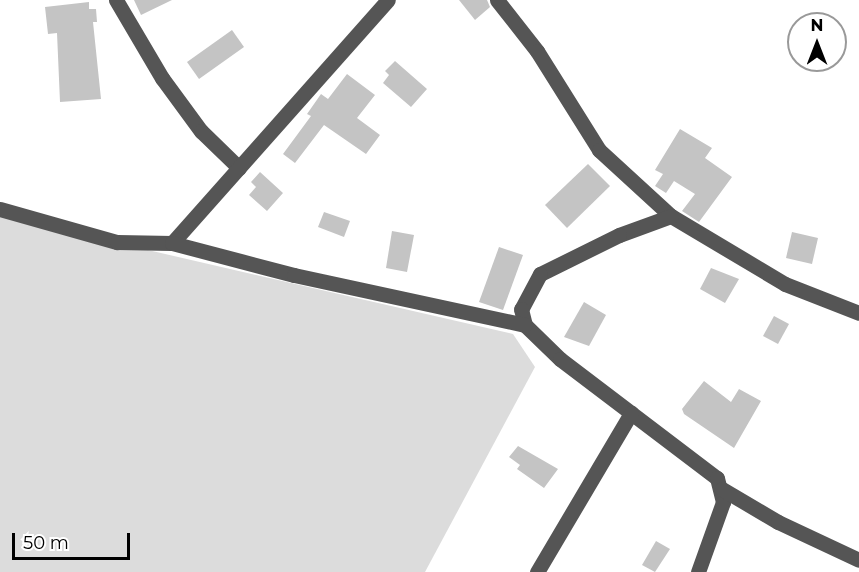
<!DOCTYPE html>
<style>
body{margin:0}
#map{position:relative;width:859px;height:572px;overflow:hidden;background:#fff;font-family:Montserrat,sans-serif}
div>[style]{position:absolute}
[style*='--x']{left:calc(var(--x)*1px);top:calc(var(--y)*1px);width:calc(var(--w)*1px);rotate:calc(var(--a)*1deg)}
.green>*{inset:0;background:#dcdcdc}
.building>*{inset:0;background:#c4c4c4}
.minor>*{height:15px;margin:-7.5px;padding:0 7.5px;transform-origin:7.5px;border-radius:7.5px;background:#555}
span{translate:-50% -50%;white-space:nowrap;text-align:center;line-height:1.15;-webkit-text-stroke:6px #fff;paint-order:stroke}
.north{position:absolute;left:787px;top:12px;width:60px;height:60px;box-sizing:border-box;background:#fff;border:2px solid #999;border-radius:50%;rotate:0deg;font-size:16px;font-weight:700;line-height:24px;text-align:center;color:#000}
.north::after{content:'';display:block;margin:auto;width:21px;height:27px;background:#000;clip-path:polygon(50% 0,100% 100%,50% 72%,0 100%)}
.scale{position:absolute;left:12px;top:533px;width:118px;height:27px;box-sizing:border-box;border:3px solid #000;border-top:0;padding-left:8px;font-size:18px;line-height:21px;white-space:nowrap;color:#000;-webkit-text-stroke:4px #fff;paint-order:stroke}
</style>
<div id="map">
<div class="green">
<i style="clip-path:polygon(0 216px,513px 334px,535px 367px,425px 572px,0 572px)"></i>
</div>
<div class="building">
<i style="clip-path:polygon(134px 0,172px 0,141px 15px)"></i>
<i style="clip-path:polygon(459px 0,487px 0,490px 7px,475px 20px)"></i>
<i style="clip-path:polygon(89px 2px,89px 9px,96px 9px,97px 22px,93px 22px,101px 99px,60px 102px,57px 33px,48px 34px,45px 7px)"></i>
<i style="clip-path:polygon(232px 30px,244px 47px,199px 79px,187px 62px)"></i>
<i style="clip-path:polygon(395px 61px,427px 89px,411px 107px,383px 83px,389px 75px,385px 71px)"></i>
<i style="clip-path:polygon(347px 74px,375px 95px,357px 118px,380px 135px,366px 154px,324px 125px,295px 163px,283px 154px,311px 116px,307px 114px,321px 94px,328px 99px)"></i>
<i style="clip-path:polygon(680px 129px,712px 148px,705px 158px,732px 177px,699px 222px,682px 211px,695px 194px,674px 181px,666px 193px,655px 186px,663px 174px,655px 170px)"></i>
<i style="clip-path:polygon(588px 164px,610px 186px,567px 228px,545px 205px)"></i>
<i style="clip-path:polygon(260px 172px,283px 193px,267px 211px,249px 195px,256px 187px,251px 182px)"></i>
<i style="clip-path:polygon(324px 212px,350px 221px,344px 237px,318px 227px)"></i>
<i style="clip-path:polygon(392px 231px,414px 235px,407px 272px,386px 268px)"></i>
<i style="clip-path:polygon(792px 232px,818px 238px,812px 264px,786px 258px)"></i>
<i style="clip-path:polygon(499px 247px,523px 255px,503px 310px,479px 302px)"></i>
<i style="clip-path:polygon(711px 268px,739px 279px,725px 303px,700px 289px)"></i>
<i style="clip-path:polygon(584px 302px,606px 315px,589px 346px,564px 337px)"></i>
<i style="clip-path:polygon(774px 316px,789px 324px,778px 344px,763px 336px)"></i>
<i style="clip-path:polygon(704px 381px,731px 402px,739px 389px,761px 401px,734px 448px,684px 414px,682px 409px)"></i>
<i style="clip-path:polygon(518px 446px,558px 469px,544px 488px,517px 469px,520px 465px,509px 457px)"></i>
<i style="clip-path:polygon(656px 541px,670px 549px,655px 572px,642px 565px)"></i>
</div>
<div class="minor">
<i style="--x:116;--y:0;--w:91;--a:59.5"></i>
<i style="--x:162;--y:78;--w:66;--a:53.7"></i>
<i style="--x:201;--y:131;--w:53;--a:44.2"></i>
<i style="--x:497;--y:0;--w:65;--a:51.9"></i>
<i style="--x:537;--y:51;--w:117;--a:57.9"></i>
<i style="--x:599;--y:150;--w:98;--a:42.5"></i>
<i style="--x:671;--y:216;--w:133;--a:30.8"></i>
<i style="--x:785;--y:284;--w:79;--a:21.4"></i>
<i style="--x:0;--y:209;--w:122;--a:15.8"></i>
<i style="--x:117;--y:242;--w:55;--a:1"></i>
<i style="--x:172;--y:243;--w:325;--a:-48.4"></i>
<i style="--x:671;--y:216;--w:55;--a:159.9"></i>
<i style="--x:619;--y:235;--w:88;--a:153.7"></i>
<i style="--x:540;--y:274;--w:40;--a:118"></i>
<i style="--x:521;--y:309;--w:16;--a:76"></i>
<i style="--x:525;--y:325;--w:49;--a:44.2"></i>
<i style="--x:560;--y:359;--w:197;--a:37.2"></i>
<i style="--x:717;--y:478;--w:25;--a:76"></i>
<i style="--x:723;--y:502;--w:74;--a:109.7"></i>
<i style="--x:172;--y:243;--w:126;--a:14.7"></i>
<i style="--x:294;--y:275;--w:236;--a:12.2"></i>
<i style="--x:722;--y:489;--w:65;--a:30.5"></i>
<i style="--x:778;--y:522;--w:89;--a:25.1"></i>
<i style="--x:537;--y:572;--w:185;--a:-59.4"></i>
</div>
<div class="north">N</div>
<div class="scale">50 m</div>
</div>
